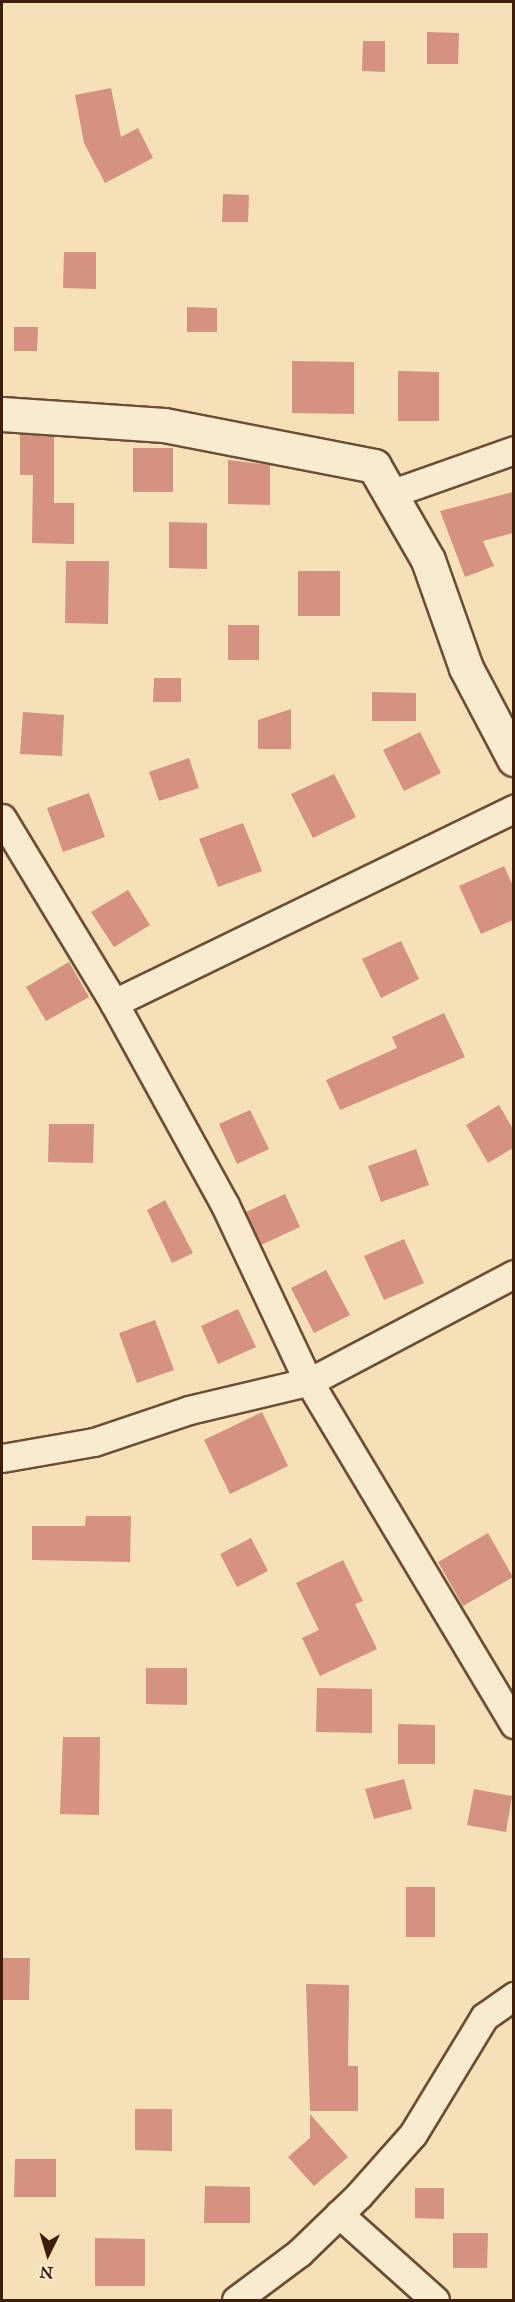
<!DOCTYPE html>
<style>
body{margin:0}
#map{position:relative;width:515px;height:2302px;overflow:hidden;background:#f5e0b7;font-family:"IM FELL Great Primer",serif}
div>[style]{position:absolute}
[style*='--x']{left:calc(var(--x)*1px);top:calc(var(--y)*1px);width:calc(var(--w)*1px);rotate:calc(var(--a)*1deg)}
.building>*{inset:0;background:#d59281}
.roads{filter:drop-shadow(2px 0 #6c4e35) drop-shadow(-2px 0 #6c4e35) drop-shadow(0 2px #6c4e35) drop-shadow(0 -2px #6c4e35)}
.minor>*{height:27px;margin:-13.5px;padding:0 13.5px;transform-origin:13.5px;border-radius:13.5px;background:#f8ebd0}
.secondary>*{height:33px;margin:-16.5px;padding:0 16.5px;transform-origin:16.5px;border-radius:16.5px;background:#f8ebd0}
span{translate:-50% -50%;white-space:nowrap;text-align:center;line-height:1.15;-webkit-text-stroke:6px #f8ebd0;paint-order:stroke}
.frame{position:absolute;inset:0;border:3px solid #3e1d0a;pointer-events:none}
.north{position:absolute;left:18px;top:2224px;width:60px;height:60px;-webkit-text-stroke:4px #f8ebd0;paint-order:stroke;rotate:185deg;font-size:16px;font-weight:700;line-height:24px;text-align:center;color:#3e1d0a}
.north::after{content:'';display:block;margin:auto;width:21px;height:27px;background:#3e1d0a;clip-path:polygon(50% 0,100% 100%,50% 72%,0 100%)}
</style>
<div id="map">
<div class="building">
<i style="clip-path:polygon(427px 32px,459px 33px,458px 64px,427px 64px)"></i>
<i style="clip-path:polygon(363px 41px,385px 41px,385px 72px,362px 71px)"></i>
<i style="clip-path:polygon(111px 88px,121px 137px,138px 128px,153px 158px,105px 183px,84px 143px,75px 95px)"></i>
<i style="clip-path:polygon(223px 194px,249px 195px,248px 222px,222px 222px)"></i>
<i style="clip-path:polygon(64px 252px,96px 252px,96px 289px,63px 288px)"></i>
<i style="clip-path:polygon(187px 307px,217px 308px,217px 332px,187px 332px)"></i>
<i style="clip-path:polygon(14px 327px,38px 327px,37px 351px,14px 351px)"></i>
<i style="clip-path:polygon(292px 361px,354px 362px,354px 414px,292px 413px)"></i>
<i style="clip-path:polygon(398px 371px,439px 372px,439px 421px,398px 421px)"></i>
<i style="clip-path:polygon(20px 434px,54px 436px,54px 503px,74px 503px,74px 544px,32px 543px,33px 475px,20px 475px)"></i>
<i style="clip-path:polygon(133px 448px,173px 448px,173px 492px,133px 492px)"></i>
<i style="clip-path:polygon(228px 460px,270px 465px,270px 505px,228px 504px)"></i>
<i style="clip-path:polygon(513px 492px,513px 533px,483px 541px,494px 566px,465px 577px,440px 511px)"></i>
<i style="clip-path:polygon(169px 522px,207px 523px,207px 569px,169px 568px)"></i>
<i style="clip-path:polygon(66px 561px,109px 561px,108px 624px,65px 623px)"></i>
<i style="clip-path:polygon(298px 571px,340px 571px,340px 616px,298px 616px)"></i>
<i style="clip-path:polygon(228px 625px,259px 625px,259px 660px,228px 660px)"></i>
<i style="clip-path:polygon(154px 678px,181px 678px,181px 702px,153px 702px)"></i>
<i style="clip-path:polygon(372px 692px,416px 693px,416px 721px,372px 721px)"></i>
<i style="clip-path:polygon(291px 709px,291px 749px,258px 749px,258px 720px)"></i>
<i style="clip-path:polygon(23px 712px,64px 715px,62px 756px,20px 754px)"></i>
<i style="clip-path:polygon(420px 732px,441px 773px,404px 791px,383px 750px)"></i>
<i style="clip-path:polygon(189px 758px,199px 788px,159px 801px,149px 772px)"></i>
<i style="clip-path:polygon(334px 774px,356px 817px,313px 838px,291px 794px)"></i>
<i style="clip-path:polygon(89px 793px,105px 837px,63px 852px,47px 808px)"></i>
<i style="clip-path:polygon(243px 823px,262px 871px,218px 887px,199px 839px)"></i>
<i style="clip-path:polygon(504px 866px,513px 886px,513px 920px,481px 934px,459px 886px)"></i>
<i style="clip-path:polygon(128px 890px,150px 925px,114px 947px,91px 912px)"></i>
<i style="clip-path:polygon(401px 941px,419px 979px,381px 998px,362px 959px)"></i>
<i style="clip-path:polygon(69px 962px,89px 997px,46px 1021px,26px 987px)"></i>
<i style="clip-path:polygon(444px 1013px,465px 1057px,340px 1110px,326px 1080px,397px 1048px,392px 1037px)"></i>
<i style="clip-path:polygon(499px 1105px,513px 1129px,513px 1148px,488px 1163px,466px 1125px)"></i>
<i style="clip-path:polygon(250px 1110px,269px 1149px,237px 1164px,219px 1124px)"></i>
<i style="clip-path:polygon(49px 1124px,94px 1124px,93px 1163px,48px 1162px)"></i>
<i style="clip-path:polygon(416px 1149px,429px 1185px,381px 1202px,368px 1166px)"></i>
<i style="clip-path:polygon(285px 1194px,300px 1227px,261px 1245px,246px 1212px)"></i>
<i style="clip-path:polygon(165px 1200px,193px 1253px,172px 1263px,147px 1210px)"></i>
<i style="clip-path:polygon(404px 1239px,424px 1283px,384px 1300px,364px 1256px)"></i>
<i style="clip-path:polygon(326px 1270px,350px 1315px,314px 1333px,291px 1288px)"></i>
<i style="clip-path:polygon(238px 1309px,256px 1347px,218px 1364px,201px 1326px)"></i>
<i style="clip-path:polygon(155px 1320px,174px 1370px,137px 1383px,119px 1333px)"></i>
<i style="clip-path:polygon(262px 1412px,288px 1466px,230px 1494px,204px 1440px)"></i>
<i style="clip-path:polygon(86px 1516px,131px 1516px,130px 1562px,32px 1560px,32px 1526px,85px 1526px)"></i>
<i style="clip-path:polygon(488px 1533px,513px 1577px,463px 1606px,438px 1562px)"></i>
<i style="clip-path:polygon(251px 1538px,268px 1571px,237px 1587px,220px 1554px)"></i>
<i style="clip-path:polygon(343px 1560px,363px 1601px,355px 1604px,377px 1649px,320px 1676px,302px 1638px,319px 1630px,296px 1583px)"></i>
<i style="clip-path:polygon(146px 1668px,187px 1668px,187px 1705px,146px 1704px)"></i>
<i style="clip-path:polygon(317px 1688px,372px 1689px,372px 1733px,316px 1732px)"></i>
<i style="clip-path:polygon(398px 1724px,435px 1725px,435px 1764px,398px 1764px)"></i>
<i style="clip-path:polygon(63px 1737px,100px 1737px,99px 1815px,60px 1814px)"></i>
<i style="clip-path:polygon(404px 1779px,412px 1809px,374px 1819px,365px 1789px)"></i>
<i style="clip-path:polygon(474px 1789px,512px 1796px,506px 1832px,467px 1825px)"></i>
<i style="clip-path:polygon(406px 1887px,435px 1887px,435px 1937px,406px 1937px)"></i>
<i style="clip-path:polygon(2px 1958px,30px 1958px,29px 2000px,2px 2000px)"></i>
<i style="clip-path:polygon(306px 1984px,349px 1985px,348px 2066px,358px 2066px,358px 2111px,310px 2111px)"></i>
<i style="clip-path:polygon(135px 2109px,172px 2109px,172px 2151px,135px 2150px)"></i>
<i style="clip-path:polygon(310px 2114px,348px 2157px,314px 2186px,288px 2157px,310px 2138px)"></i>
<i style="clip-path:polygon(15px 2159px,56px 2159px,56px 2197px,14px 2197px)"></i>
<i style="clip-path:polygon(205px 2186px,250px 2187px,250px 2223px,204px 2223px)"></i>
<i style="clip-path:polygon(415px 2188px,444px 2188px,444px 2219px,415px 2218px)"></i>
<i style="clip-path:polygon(453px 2233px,488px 2233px,487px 2268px,453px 2268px)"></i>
<i style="clip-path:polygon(95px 2238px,145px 2239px,145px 2286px,95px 2286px)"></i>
</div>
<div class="roads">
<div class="minor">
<i style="--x:390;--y:494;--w:132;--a:-19.5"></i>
<i style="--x:2;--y:818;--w:216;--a:58.8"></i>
<i style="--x:114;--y:1003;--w:230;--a:61.2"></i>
<i style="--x:225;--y:1205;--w:188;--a:64.8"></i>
<i style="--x:305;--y:1375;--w:407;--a:59.1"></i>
<i style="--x:114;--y:1003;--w:445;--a:-25.9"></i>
<i style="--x:2;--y:1458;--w:93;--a:-9.9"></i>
<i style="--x:94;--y:1442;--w:100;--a:-18.6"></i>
<i style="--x:189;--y:1410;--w:125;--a:-13.4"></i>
<i style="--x:311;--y:1381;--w:229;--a:-27.8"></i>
<i style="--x:339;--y:2214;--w:129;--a:41.9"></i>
<i style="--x:236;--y:2300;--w:79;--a:-36.7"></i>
<i style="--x:299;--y:2253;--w:83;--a:-44"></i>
<i style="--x:359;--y:2195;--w:81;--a:-48.5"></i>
<i style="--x:413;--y:2134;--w:137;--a:-58.7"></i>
<i style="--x:484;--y:2017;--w:37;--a:-35"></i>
</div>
<div class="secondary">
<i style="--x:2;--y:414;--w:162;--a:3.9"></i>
<i style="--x:164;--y:425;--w:214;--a:11"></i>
<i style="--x:374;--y:466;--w:108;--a:60.1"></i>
<i style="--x:428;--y:560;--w:114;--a:70.6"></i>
<i style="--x:466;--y:668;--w:103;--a:62.2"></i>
</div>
</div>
<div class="frame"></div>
<div class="north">N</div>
</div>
